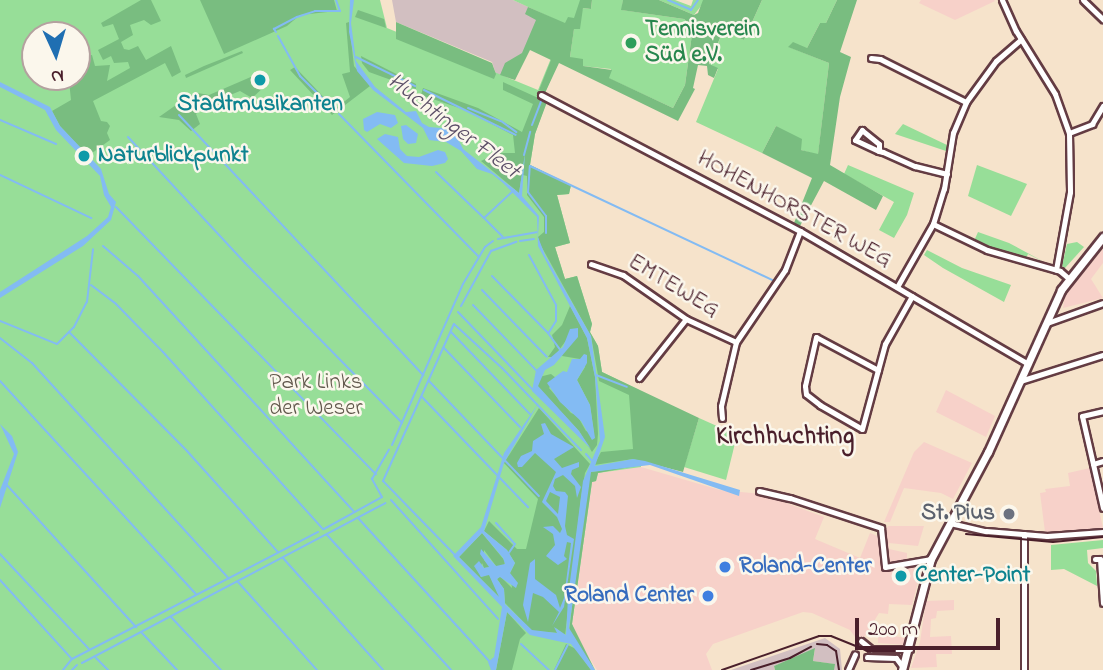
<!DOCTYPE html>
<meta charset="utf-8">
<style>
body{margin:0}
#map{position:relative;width:1103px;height:670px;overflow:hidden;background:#f6e3cb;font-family:"Indie Flower",sans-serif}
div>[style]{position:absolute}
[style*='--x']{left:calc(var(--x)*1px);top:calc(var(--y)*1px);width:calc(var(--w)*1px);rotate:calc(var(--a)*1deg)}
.built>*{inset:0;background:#f7d1c9}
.industrial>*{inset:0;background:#d2bfc1}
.green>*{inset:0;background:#97de98}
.forest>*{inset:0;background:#79bd80}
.water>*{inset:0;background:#83bbf3}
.stream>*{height:2px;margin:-1px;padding:0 1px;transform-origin:1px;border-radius:1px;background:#83bbf3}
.roads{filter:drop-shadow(2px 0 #643c43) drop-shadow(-2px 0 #643c43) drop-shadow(0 2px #643c43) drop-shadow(0 -2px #643c43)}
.minor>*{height:5px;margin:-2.5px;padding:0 2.5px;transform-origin:2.5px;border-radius:2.5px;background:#fff}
.secondary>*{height:7px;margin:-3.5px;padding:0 3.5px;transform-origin:3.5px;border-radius:3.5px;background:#fff}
.tram>*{height:2px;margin:-1px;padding:0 1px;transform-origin:1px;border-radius:1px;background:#4a1f2b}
.dots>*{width:19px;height:19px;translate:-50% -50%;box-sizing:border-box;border:4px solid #fbf7ec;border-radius:50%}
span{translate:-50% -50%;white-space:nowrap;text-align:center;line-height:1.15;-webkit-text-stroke:5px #fbf7ec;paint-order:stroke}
.leisure-label{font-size:23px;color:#27864d;font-weight:700}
.left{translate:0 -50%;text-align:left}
.culture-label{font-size:23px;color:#0d838f;font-weight:700}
.street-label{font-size:23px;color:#4a1f2b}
.park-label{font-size:23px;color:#61584c}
.worship-label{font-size:23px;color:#5b616d;font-weight:700}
.right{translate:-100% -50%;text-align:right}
.shop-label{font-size:23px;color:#366cbe;font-weight:700}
.water-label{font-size:24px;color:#5b4e67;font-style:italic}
.quarter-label{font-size:26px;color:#4a1f2b;font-weight:700}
.north{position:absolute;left:21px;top:21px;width:70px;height:70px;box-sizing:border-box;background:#fbf7ec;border:2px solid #b4a19f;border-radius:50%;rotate:176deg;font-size:19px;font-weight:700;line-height:28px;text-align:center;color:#4a1f2b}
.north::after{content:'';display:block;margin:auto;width:24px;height:32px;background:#1f6fb2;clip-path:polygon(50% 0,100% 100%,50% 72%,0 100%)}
.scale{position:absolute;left:855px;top:618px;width:145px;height:32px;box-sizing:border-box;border:4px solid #4a1f2b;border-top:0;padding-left:9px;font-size:21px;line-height:24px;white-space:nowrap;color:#4a1f2b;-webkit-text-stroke:5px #fbf7ec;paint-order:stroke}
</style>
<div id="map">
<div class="built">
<i style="clip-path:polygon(921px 0,994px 0,995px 1px,955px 20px,919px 3px)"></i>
<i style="clip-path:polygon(1103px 249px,1103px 263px,1091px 279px,1103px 298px,1063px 308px,1065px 295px)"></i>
<i style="clip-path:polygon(946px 390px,995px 416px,986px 437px,936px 412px)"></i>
<i style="clip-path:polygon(924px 442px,972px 463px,953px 499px,941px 493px,904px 488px,890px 522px,884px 522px,914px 452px)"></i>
<i style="clip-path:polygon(641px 467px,720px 490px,762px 494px,824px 517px,815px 539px,860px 558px,870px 533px,880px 537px,888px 526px,924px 526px,918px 546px,889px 543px,889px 549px,907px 553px,907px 559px,925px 556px,912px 605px,889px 604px,888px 614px,879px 613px,862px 641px,859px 633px,855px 637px,850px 630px,812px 613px,803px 612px,713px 644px,706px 654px,712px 670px,597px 670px,580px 643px,572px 624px,592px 482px,598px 473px)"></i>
<i style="clip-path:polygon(1090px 468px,1103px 528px,1045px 532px,1040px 493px,1046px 492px,1045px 489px,1070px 486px,1068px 473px)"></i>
<i style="clip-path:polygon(954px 600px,954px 610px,937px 611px,936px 618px,931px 619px,930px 637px,951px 636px,952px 654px,936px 654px,937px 667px,911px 668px,920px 642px,926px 601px)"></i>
<i style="clip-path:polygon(878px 635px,893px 636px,906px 638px,905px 645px,878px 643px)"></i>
</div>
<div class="industrial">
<i style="clip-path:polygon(392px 0,513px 0,544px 14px,515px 80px,496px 74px,492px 62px,396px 22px)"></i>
<i style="clip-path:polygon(825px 638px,840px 649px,842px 670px,834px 670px,834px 664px,813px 661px,815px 649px,774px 666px,775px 670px,731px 670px)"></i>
</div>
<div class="green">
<i style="clip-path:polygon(evenodd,0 0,380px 0,387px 28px,538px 90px,565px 24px,513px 0,583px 0,545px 93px,549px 95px,535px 134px,530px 165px,571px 185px,569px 194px,557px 195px,570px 243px,555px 247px,565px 279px,577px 276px,592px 324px,590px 332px,598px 346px,602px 372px,639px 390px,641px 467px,598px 473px,596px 481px,592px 482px,572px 624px,581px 648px,595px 670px,0 670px,0 0,35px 35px,77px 35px,77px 77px,35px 77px,35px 35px)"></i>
<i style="clip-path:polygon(592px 0,623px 0,622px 10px,684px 19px,693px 27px,685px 85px,673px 108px,608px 78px,611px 69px,582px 66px,570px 57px,574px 28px,583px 8px,591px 9px)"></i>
<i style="clip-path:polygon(659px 0,675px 0,691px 6px,693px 0,757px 0,701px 6px,694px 15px)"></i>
<i style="clip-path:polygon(762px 0,837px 0,826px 23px,820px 23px,807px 48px,789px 47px,829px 63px,818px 155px,801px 150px,776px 126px,762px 153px,696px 122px,718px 69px,709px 65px,723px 31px,744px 40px)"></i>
<i style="clip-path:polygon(903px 124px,947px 145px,946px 151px,895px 134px)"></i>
<i style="clip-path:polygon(848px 165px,914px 193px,907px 215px,894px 238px,879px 230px,894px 202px,844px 174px)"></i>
<i style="clip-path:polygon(977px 165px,1027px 184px,1011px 216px,968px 196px)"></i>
<i style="clip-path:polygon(978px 232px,1009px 243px,1046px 263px,1028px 254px,1026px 258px,1006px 253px,974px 241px)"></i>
<i style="clip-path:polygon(1077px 242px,1084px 247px,1065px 268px,1062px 266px,1067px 244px)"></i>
<i style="clip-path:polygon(927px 250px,962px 268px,1011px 285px,1004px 302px,943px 268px,924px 255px)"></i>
<i style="clip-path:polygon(699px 418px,737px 435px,726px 480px,684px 467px)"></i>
<i style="clip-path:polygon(1103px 540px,1103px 548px,1087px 550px,1088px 563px,1096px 571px,1097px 586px,1064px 569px,1051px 570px,1051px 545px)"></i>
</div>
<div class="forest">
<i style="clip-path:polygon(141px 0,151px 0,161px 21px,151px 25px,144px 20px,130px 25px,133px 35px,121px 42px,124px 49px,129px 50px,138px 46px,146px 60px,171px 46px,181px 72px,172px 77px,165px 63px,93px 101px,101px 121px,107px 122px,110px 126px,107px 133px,110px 140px,88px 156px,60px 126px,52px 111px,71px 100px,69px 81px,45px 81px,42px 77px,77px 77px,77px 57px,92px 55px,95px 66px,110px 65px,107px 81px,130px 68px,128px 62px,114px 63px,111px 56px,103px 60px,98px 50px,119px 39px,113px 24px,103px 27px,101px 23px)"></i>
<i style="clip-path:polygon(200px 0,334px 0,337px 11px,300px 15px,287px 26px,224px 54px)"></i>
<i style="clip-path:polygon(580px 0,592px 0,591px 9px,583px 8px,580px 29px,574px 29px,570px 57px,583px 59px,583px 66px,612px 70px,609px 78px,673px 108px,685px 85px,693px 27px,684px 19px,621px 10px,623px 0,659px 0,694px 15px,698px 13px,703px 0,762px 0,744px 40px,723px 31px,709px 64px,718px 68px,714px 78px,708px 75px,707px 66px,698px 65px,693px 88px,695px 89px,678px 121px,559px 63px,545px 93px,539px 90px,551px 60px,530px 50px,515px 80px,500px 75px,505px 63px,522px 53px,536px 20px,525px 14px,528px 7px,565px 23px,568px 17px,574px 18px)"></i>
<i style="clip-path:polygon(837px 0,857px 0,840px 52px,851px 57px,840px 97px,830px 165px,883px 196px,876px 210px,824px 181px,800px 226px,794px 223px,812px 178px,762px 153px,776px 126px,802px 139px,801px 150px,818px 154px,829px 63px,788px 47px,793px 42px,807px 48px,820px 23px,826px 23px)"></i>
<i style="clip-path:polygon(358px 10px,384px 19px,386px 28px,355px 17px)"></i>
<i style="clip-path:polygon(349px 22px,354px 66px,370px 86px,332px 115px,290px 70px,295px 67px,335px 109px,350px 97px,342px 74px,350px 72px,346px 23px)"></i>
<i style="clip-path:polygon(396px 22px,492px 63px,496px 74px,494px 79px,396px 39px)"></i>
<i style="clip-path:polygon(242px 51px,243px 53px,186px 78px,185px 75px,204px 66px)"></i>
<i style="clip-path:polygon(361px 56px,416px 84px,416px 89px,369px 72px,362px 63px)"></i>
<i style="clip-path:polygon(260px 73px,265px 86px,252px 98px,240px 91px,203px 106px,196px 114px,200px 124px,191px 131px,179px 120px,159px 117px,176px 105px,179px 99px,198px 93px,209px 95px)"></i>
<i style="clip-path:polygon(503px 82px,547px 102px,535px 134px,530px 165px,571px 185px,569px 194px,557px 195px,570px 243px,555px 247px,565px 279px,577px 276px,592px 324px,590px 332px,598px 346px,602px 372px,699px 418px,683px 472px,633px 459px,594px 465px,601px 452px,633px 449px,629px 395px,599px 381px,591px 336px,540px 244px,538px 237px,544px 232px,544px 217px,527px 195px,527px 176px,523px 175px,525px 155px,519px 193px,481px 161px,497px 153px,515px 153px,513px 135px,465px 110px,421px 95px,423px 88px,478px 108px,522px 132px,533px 104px,503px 90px)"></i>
<i style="clip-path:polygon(570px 306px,587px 338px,595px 377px,598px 434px,597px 445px,592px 452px,579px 431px,538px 387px,539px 377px,551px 374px,556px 378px,549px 388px,571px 413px,577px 415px,586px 431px,594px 434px,590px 405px,577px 380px,585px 367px,580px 359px,562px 356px,570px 335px,554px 357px,548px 357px,555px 347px,552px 335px,562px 325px)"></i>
<i style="clip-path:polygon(539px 408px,590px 464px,585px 473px,581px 498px,565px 636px,556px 628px,558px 633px,532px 631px,505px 603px,504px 589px,497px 579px,500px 576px,512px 588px,510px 573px,515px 563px,507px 550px,484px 531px,489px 521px,517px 549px,526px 549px,538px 499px,504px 463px)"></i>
<i style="clip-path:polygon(641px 465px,598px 473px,596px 481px,592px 482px,572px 624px,595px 670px,569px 632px,587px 481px,591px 472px)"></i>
<i style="clip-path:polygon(482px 533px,505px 561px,504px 567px,496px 566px,484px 550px,484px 560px,490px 567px,484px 568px,482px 563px,479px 572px,481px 577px,489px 574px,501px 599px,459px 557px)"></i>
<i style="clip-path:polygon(507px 612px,526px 633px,520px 639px,512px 670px,496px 670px)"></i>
<i style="clip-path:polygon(566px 644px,576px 649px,591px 670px,554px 670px)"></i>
<i style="clip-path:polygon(815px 648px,813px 661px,835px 664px,834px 670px,775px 670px,774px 666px)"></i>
</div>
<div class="water">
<i style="clip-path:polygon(evenodd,350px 0,354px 0,351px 23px,356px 61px,375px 87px,406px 112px,416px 111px,422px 123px,429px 127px,453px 129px,463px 149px,519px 193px,525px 153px,522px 196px,539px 216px,538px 237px,545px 255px,591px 336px,605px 437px,595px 466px,633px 459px,645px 461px,740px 490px,739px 496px,650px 465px,591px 472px,569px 628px,595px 670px,591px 670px,571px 644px,530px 635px,507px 612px,496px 670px,491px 670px,488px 662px,494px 657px,502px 607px,453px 556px,481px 527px,504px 453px,538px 404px,504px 463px,484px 531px,507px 550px,515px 563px,510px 573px,518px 583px,516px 588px,500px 577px,497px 579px,504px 589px,505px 604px,532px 630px,557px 633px,554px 627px,566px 635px,568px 597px,583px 481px,600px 441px,595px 377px,587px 338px,538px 246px,537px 217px,503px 183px,492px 174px,477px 169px,461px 151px,446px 142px,429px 140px,423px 128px,373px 90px,357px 71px,349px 32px,350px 0,482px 533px,503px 558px,505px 564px,496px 566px,481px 549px,480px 554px,489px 567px,484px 568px,479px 561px,474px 566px,481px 577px,489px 575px,499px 597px,459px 557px,482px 533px)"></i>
<i style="clip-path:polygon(0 82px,50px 107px,60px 126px,101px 169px,109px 194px,116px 202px,111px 220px,83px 246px,0 298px,0 292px,87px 236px,108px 217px,111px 207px,104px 195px,100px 176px,56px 130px,45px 110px,0 87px)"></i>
<i style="clip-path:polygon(377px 112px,395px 115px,398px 123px,391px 128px,380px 124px,367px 132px,364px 130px,363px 119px)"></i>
<i style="clip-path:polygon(406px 125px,418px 134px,416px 143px,408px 144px,403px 139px,401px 126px)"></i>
<i style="clip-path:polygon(385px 134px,398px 137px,400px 149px,407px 156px,419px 157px,438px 150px,445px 152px,448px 159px,445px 163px,432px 166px,404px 163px,377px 139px)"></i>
<i style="clip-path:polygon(578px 328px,578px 337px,554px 365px,545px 370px,538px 386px,579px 431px,591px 449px,532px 391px,536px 370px,563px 347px,570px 329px)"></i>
<i style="clip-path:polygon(584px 354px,587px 355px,587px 363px,577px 380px,590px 405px,595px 438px,592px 440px,581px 421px,560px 402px,547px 383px,563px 371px,567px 372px,572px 359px,580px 359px)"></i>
<i style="clip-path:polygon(evenodd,545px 423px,551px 434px,574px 447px,554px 459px,562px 468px,579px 462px,579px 467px,572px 470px,571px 474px,581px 487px,577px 498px,575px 486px,563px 475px,555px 479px,553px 486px,556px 491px,565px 492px,568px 496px,565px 526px,567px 535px,574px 539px,564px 607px,552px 626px,559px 612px,543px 597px,533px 593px,528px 622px,523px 605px,530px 563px,535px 559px,535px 579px,556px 595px,560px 608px,564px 598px,571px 543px,567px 542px,564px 556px,567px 559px,558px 565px,546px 556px,555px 545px,553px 534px,543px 527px,553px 526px,560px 533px,562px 529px,557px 517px,542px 502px,556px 472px,535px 453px,522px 467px,518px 467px,517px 463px,521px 456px,532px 451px,533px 441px,544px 434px,541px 424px,545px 423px,550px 492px,560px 497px,558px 514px,546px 501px,550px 492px)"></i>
<i style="clip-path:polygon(0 424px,12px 436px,18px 452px,0 508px,0 490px,14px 454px)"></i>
</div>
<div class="stream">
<i style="--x:668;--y:0;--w:25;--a:23"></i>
<i style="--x:691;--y:10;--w:12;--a:-55"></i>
<i style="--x:276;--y:32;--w:4;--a:-124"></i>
<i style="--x:274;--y:29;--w:26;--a:-28"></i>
<i style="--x:297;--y:17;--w:19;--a:-18"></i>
<i style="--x:315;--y:11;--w:25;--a:0"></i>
<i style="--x:340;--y:11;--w:12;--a:-110"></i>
<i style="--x:278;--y:36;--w:46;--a:61.2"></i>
<i style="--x:300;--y:76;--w:51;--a:45"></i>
<i style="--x:356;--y:57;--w:66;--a:26.2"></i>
<i style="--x:424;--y:90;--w:102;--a:26.1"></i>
<i style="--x:468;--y:108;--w:35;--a:22"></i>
<i style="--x:501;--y:121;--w:19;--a:36"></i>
<i style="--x:339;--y:114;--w:199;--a:45.6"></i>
<i style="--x:179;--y:115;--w:357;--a:46.8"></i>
<i style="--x:0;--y:120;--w:61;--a:23.2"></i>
<i style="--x:532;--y:125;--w:26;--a:-69"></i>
<i style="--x:128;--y:137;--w:172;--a:47.1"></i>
<i style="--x:245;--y:263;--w:224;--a:45.5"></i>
<i style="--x:524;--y:155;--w:24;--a:-75"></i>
<i style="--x:436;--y:172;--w:66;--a:43.8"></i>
<i style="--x:484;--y:218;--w:41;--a:-43"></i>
<i style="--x:0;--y:175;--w:101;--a:25.3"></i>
<i style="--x:116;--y:207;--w:373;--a:45.8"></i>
<i style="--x:485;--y:219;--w:25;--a:45"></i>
<i style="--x:546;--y:233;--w:17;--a:-90"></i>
<i style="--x:546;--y:216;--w:30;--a:-127"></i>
<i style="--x:528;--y:192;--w:26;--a:-86"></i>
<i style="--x:530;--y:166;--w:268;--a:25.2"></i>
<i style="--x:498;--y:239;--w:39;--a:-10"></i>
<i style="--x:520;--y:241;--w:14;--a:-8"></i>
<i style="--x:103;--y:246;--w:46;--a:40.6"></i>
<i style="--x:138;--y:276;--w:320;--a:47.5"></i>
<i style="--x:529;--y:255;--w:57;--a:61.6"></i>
<i style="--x:556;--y:305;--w:16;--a:90"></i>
<i style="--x:556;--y:321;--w:13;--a:122"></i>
<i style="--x:492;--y:276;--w:80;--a:45.5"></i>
<i style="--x:548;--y:333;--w:22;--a:54"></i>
<i style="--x:91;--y:285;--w:31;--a:37"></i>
<i style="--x:116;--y:304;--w:67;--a:45.6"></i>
<i style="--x:163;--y:352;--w:239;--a:47.9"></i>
<i style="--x:482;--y:290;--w:93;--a:45.9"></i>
<i style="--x:473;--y:305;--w:91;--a:45.9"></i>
<i style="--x:461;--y:306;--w:63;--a:-61.4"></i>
<i style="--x:491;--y:251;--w:27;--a:-20"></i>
<i style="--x:458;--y:312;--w:108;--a:46.1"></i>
<i style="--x:0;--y:321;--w:61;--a:22"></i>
<i style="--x:57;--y:344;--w:24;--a:-45"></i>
<i style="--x:74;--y:327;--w:28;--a:-63"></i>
<i style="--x:87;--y:302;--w:53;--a:-83.5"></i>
<i style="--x:69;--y:332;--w:168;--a:45.2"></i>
<i style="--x:187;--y:451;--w:136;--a:48"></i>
<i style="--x:451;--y:332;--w:114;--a:46.1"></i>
<i style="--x:0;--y:338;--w:41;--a:38"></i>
<i style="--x:32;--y:363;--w:292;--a:47.6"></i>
<i style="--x:444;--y:348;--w:110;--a:46.1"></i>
<i style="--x:596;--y:375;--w:33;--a:21"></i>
<i style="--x:0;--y:381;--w:289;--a:47.4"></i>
<i style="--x:429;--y:381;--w:159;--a:46.3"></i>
<i style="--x:422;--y:397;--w:153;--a:46.1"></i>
<i style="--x:392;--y:445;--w:176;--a:-66.2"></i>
<i style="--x:463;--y:284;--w:43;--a:-59.3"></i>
<i style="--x:485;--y:247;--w:10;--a:-37"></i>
<i style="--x:586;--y:454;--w:9;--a:49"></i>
<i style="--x:5;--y:483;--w:195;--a:47.7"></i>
<i style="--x:391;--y:500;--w:160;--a:48"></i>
<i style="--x:358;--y:518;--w:194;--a:47.5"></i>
<i style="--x:496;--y:523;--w:28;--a:48"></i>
<i style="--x:515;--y:544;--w:12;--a:125"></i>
<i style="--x:324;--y:529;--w:66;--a:-28.9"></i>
<i style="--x:382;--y:497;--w:21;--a:-119"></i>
<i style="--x:372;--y:479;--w:34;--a:-60"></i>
<i style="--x:327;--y:535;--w:183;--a:47.4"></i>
<i style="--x:0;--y:554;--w:130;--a:46.9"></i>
<i style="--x:455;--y:555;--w:103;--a:-134.2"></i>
<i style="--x:383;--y:481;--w:172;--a:-65.7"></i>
<i style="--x:454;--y:324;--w:65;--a:42.5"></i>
<i style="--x:502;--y:368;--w:114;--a:46.1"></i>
<i style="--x:283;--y:558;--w:150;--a:48.2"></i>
<i style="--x:0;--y:580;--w:107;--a:47.7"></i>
<i style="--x:238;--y:582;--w:118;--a:48.1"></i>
<i style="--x:171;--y:617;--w:73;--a:46.7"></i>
<i style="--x:142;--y:633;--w:51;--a:46.6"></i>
<i style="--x:521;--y:644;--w:38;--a:43"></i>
<i style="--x:96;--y:658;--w:17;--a:45"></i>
<i style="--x:82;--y:663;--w:343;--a:-27.8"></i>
<i style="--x:63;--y:670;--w:14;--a:-51"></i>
<i style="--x:72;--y:659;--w:277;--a:-27.3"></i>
<i style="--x:72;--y:670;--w:7;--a:-45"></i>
<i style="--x:555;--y:670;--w:28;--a:-63"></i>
</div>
<div class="roads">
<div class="minor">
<i style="--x:1002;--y:0;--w:34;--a:66"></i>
<i style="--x:1016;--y:31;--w:74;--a:58.2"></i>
<i style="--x:1055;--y:94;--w:41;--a:70.3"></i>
<i style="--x:1069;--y:133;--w:59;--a:89"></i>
<i style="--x:1070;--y:192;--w:79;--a:100.2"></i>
<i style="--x:1083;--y:0;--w:28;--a:44"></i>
<i style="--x:871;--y:58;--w:9;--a:6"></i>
<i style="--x:880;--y:59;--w:96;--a:26.6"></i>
<i style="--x:541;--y:95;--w:293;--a:27.7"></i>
<i style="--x:800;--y:231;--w:263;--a:30.2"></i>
<i style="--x:1069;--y:133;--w:25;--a:-21"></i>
<i style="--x:1092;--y:124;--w:21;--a:-59"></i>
<i style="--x:879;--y:151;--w:7;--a:-90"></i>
<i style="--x:879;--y:144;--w:22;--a:-141"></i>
<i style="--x:862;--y:130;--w:12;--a:125"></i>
<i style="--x:855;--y:140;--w:26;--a:25"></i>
<i style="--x:879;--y:151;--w:4;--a:14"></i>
<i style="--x:883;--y:152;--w:35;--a:24"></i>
<i style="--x:915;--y:166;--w:33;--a:14"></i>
<i style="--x:933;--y:224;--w:60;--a:25.7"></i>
<i style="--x:987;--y:250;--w:76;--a:16"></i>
<i style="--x:1060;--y:271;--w:11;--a:41"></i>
<i style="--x:591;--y:264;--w:34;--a:19"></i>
<i style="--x:623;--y:275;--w:77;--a:34.9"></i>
<i style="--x:686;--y:319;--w:55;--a:24.7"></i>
<i style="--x:897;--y:287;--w:73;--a:-60.3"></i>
<i style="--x:933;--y:224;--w:37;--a:-73"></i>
<i style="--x:944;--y:189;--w:57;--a:-80.9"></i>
<i style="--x:953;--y:133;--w:34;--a:-67"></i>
<i style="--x:966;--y:102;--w:51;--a:-53.8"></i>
<i style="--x:996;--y:61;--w:33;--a:-41"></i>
<i style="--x:1047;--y:323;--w:59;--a:-19.7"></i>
<i style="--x:878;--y:370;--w:70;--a:-152"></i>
<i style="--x:816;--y:337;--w:50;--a:102.7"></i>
<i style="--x:805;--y:386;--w:8;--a:83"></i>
<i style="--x:806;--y:394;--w:18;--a:38"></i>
<i style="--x:820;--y:405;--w:48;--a:29.7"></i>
<i style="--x:862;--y:429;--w:88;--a:-74.9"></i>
<i style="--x:885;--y:344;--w:55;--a:-60.6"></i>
<i style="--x:639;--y:378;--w:75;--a:-51.5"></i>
<i style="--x:1020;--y:381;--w:87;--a:-17.4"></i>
<i style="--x:722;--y:418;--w:12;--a:-95"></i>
<i style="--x:721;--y:406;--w:66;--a:-76.8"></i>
<i style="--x:736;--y:342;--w:87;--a:-55.8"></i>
<i style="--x:785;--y:270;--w:42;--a:-69"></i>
<i style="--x:1103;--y:461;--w:10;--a:163"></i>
<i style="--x:1093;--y:464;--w:45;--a:77.2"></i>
<i style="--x:1093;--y:464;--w:49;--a:-102.9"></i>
<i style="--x:1082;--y:416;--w:22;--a:-13"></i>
<i style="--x:759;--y:491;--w:32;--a:13"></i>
<i style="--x:790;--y:498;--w:96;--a:18.2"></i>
<i style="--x:881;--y:528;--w:39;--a:84"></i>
<i style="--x:885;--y:567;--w:47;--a:-9.9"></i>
<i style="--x:950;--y:523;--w:37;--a:13"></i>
<i style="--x:986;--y:531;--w:61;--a:4.7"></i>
<i style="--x:1047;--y:536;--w:56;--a:-4.1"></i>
<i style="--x:1095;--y:559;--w:5;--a:0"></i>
<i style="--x:1100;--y:559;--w:44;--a:86.1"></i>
<i style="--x:861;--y:641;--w:13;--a:39"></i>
<i style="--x:871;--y:649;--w:39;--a:0"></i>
<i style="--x:867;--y:657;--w:29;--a:2"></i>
<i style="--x:896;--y:658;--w:10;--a:53"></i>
<i style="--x:848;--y:670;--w:17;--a:-66"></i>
<i style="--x:1024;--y:670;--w:136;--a:-90"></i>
</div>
<div class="secondary">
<i style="--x:902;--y:670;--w:115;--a:-75.4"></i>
<i style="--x:931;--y:559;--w:121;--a:-62"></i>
<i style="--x:988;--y:452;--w:178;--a:-65.7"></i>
<i style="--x:1061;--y:290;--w:68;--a:-51.6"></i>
</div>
</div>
<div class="tram">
<i style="--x:966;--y:534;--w:87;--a:5.3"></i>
<i style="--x:1053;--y:542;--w:50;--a:-5.7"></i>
<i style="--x:817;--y:644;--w:10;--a:6"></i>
<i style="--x:827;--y:645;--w:11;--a:34"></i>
<i style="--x:836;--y:651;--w:19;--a:81"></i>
<i style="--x:722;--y:670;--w:103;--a:-19.3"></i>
<i style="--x:819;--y:636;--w:12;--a:0"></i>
<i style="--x:831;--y:636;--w:40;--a:22"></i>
<i style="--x:868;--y:651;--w:27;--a:0"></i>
<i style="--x:751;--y:670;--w:41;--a:-17.1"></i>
<i style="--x:790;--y:658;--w:24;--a:-28"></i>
</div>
<div class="dots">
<i style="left:631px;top:43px;background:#2e9e5b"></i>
<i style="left:260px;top:80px;background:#0f9aa8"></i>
<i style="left:84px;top:156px;background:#0f9aa8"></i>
<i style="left:1009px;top:514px;background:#6b7280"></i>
<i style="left:725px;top:567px;background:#3f7fe0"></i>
<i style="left:901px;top:576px;background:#0f9aa8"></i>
<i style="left:708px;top:596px;background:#3f7fe0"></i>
</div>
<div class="leisure-label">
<span class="left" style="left:645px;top:43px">Tennisverein<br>Süd e.V.</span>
</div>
<div class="culture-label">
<span style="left:260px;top:105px">Stadtmusikanten</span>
<span class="left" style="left:98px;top:156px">Naturblickpunkt</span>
<span class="left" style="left:915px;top:576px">Center-Point</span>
</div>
<div class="street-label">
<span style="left:794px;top:210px;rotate:29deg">HOHENHORSTER WEG</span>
<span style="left:673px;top:287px;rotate:31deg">EMTEWEG</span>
</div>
<div class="park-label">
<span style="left:316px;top:396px">Park Links<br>der Weser</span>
</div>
<div class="worship-label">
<span class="right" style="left:995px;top:514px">St. Pius</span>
</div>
<div class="shop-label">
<span class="left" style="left:739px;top:567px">Roland-Center</span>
<span class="right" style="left:694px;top:596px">Roland Center</span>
</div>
<div class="water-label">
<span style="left:453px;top:127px;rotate:37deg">Huchtinger Fleet</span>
</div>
<div class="quarter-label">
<span style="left:785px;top:438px">Kirchhuchting</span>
</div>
<div class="north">N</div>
<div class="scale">200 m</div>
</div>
